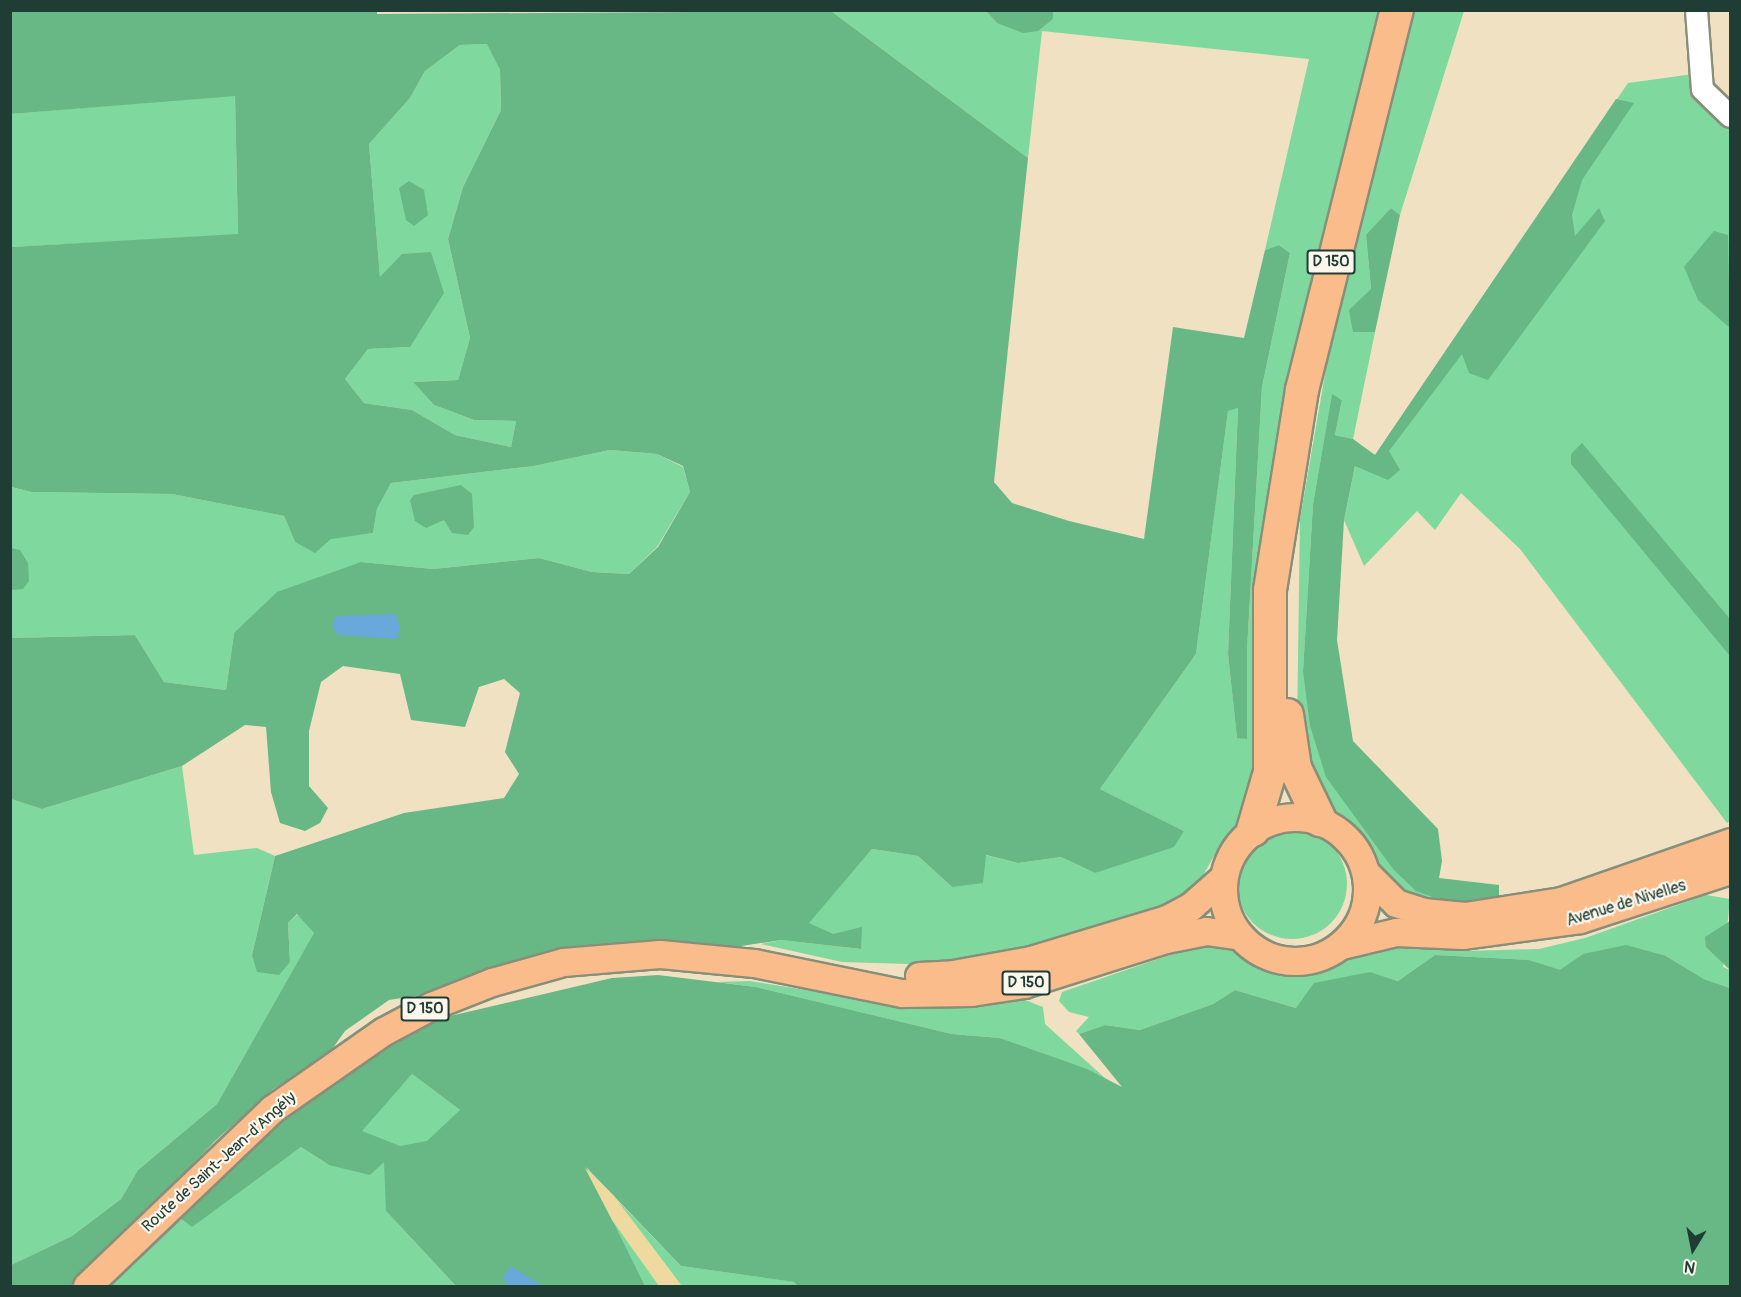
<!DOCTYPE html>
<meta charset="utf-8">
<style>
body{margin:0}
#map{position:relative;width:1741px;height:1297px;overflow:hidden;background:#efe1c1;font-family:Pangolin,sans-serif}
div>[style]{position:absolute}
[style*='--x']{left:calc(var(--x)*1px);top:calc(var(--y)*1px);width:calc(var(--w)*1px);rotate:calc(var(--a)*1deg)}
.green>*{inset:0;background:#7fd89e}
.round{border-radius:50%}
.forest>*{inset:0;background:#67b885}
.sand>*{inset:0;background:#eeda9e}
.water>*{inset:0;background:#68a8db}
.roads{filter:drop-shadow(2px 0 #878f7a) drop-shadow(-2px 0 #878f7a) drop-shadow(0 2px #878f7a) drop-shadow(0 -2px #878f7a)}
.minor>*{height:21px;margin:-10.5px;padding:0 10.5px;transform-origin:10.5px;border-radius:10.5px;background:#fff}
.major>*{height:27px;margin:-13.5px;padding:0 13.5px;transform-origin:13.5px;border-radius:13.5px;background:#fabc8b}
.major>.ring{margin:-13.5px;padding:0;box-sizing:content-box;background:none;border:27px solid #fabc8b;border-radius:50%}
.highway>*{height:32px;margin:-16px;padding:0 16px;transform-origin:16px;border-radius:16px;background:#fabc8b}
span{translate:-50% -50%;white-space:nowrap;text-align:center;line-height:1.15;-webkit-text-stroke:4.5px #fbf7ec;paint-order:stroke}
.shield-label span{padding:2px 4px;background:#fbf7ec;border:2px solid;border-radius:4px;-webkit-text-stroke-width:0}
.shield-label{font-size:15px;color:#1f3d34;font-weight:700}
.street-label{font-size:16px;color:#1f3d34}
.frame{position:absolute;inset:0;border:12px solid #1f3d34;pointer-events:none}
.north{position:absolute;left:1663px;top:1219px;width:60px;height:60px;-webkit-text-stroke:4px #fbf7ec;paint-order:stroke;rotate:190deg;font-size:16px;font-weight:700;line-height:24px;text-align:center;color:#1f3d34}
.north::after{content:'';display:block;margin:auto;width:21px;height:27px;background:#1f3d34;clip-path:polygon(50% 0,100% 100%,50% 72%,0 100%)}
</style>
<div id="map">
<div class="green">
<i style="clip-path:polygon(831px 11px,986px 11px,997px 23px,1053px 19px,1053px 11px,1384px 11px,1283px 401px,1263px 532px,1260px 749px,1252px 804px,1222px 842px,1198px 884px,1162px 907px,1009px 952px,943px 965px,842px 962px,761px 944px,781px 940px,861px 949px,808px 923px,872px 849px,918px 856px,952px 887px,985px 855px,1018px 863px,1061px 857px,1095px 873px,1184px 831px,1100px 789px,1196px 654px,1228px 410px,1238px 408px,1228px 654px,1237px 737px,1247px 739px,1247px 650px,1262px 387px,1290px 253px,1279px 245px,1265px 250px,1309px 59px,1042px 31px,1028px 158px)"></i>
<i style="clip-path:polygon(1415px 11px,1464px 11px,1400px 215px,1391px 208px,1366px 236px,1371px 289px,1353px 332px,1375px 332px,1353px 439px,1335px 435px,1342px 400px,1332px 395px,1313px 504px,1303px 671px,1393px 869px,1499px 899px,1450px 910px,1400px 895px,1377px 867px,1369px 845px,1353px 826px,1325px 804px,1297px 730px,1300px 519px,1337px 305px)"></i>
<i style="clip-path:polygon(488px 44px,500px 70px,501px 110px,463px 187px,448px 239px,470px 338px,458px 380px,413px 382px,434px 405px,474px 420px,516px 421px,511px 447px,455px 435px,412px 410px,364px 403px,345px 379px,368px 349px,410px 347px,380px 277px,369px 144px,410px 98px,425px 71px,460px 45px)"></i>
<i style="clip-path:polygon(1701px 73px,1730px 116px,1730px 821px,1727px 823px,1520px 549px,1461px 493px,1435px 530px,1417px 511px,1364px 566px,1344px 520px,1359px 447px,1375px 455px,1628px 83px)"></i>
<i style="clip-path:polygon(235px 95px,238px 235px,11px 247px,11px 114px)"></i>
<i style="clip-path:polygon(610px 450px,657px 454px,683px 467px,690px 492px,657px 547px,629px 574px,592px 572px,539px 558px,433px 569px,361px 562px,234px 633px,226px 690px,164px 682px,135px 635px,11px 638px,10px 487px,31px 492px,172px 494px,284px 516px,295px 542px,373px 533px,377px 509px,391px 483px,534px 466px)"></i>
<i style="clip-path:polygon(182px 766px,194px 855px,257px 848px,275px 856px,252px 955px,290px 963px,288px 923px,298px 914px,315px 932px,217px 1104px,138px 1170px,121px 1199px,72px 1236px,11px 1265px,11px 799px,42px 809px)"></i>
<i class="round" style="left:1237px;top:829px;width:110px;height:110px"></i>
<i style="clip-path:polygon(1706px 895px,1730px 899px,1723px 967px,1730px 970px,1730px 988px,1704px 979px,1666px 956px,1583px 954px,1560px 971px,1529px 960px,1435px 955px,1398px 981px,1369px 972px,1296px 1008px,1235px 990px,1213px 1004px,1140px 1030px,1105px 1025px,1079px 1034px,1076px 1031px,1089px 1017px,1069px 1012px,1059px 1001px,1062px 992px,1196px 946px,1219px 945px,1280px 972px,1310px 972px,1360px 950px,1389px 943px,1465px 951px,1539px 949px,1585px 938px)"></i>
<i style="clip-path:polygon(750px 981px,906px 1006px,1020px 998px,1043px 1007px,1045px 1024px,1106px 1079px,1000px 1038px,952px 1034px,756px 987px,717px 982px)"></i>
<i style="clip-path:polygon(412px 1074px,460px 1110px,386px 1211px,456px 1286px,104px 1286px,175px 1214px,261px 1175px,301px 1147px,329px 1165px)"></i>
<i style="clip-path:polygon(584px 1166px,681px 1266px,795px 1282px,798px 1286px,645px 1286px)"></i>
</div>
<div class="forest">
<i style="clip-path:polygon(evenodd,377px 10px,377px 14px,831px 11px,1028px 158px,994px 482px,1012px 503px,1069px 521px,1144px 539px,1173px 327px,1244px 338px,1265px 250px,1279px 245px,1290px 253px,1262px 387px,1247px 650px,1247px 739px,1237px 738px,1228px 654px,1238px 408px,1228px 411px,1196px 654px,1100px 789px,1184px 831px,1174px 847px,1095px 873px,1061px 857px,1018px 863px,986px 855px,983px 883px,952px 887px,918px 856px,872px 849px,809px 923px,833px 934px,862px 927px,861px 949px,781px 940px,389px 1000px,345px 1031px,325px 1059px,273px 1089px,215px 1141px,74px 1286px,11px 1286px,11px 1265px,72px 1236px,121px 1199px,138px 1170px,217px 1104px,314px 933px,297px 914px,288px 923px,290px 962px,279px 975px,257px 972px,252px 955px,275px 856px,404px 813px,504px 798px,519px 774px,505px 752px,520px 693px,504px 679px,479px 687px,465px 727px,411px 720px,400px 674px,343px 666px,321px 682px,309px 731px,309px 786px,328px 808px,320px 823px,305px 831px,280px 823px,271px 792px,266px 727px,245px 725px,182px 766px,42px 809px,11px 799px,10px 638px,135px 635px,164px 682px,226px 690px,234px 633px,277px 592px,361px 562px,433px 569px,539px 558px,592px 572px,629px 574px,658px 547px,690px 492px,683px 466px,657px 454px,610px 450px,534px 466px,391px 483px,377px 509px,373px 533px,331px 539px,315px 553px,295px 542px,284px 516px,172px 494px,31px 492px,11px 487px,11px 247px,238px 234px,235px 96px,11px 114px,11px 11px,377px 10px,487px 44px,500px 70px,501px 110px,463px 187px,448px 239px,470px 338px,458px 380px,413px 382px,434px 405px,474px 420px,516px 421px,511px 447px,455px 435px,412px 410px,364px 403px,345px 379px,368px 349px,410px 347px,444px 293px,431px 252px,402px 254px,380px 277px,369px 144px,410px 98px,425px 71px,460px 45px,487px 44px)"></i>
<i style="clip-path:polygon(986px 11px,1053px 11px,1053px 19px,1038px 31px,1023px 33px,997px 23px)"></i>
<i style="clip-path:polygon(1616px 99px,1634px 103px,1582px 180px,1572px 215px,1575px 236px,1599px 208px,1605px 221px,1488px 380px,1469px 373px,1462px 354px,1389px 451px,1400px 470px,1388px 480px,1355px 466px,1344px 520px,1337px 640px,1353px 741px,1438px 829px,1442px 861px,1439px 878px,1499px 885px,1499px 899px,1449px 903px,1416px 891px,1393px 869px,1326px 777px,1310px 726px,1303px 671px,1313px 504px,1332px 394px,1342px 400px,1335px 435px,1353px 439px,1375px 455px)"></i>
<i style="clip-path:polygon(409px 181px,424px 190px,428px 215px,414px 226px,406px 220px,399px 188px)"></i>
<i style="clip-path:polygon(1391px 208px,1400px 215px,1375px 332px,1353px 332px,1349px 310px,1371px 289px,1366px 235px)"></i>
<i style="clip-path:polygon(1714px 231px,1728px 235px,1730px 328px,1698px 300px,1684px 267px)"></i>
<i style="clip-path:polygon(1582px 443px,1730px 619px,1730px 656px,1571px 464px,1571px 454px)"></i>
<i style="clip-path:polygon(461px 485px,472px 494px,474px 527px,468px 535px,452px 533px,444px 520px,426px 528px,415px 521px,410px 500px,414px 495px)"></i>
<i style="clip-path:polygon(11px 548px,20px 550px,28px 563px,29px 581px,23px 589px,11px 590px)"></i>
<i style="clip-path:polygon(1730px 921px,1730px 970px,1706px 947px,1705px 937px)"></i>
<i style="clip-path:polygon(evenodd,1626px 945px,1666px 956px,1704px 979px,1730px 988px,1730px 1286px,798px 1286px,794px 1282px,681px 1266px,586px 1167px,645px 1286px,456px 1286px,386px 1211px,384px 1162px,370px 1175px,329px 1165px,301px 1147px,192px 1227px,175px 1214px,262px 1137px,333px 1082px,429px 1021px,612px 978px,658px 975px,756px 987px,952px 1034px,1000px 1038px,1087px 1069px,1122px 1087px,1079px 1034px,1105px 1025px,1140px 1030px,1213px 1004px,1235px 990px,1296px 1008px,1314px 983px,1370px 972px,1398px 981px,1435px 955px,1529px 960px,1560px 970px,1583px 954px,1626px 945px,412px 1074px,460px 1110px,427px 1141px,400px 1146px,362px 1131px,412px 1074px)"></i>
</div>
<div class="sand">
<i style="clip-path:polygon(585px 1168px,614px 1196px,682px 1286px,659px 1286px,612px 1220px)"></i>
</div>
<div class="water">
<i style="clip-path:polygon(396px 614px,400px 628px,397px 639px,338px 635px,332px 625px,336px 616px)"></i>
<i style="clip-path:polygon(510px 1266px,543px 1286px,510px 1286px,503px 1279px)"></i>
</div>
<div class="roads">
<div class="minor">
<i style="--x:1696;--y:10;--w:79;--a:85.7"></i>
<i style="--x:1702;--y:89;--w:39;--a:44"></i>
</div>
<div class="major">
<i class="ring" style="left:1223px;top:817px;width:117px;height:117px"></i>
<i style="--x:1366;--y:873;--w:42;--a:45"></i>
<i style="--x:1396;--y:903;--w:28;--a:18"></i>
<i style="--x:1423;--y:912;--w:42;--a:5.4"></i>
<i style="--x:1465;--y:916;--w:97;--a:-8.9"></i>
<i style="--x:1561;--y:901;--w:179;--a:-19.2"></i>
<i style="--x:1341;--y:945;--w:57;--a:-13.3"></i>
<i style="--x:1396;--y:932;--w:66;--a:2.6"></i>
<i style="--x:1462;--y:935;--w:119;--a:-7.7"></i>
<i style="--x:1580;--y:919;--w:158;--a:-18.1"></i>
<i style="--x:919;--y:976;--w:34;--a:-3"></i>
<i style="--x:953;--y:974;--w:79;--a:-10.2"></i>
<i style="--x:1031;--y:960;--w:142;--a:-16.8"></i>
<i style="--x:1167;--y:919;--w:26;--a:-28"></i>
<i style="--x:1190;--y:907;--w:44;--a:-41.3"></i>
<i style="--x:87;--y:1286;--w:256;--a:-43.7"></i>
<i style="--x:272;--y:1109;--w:136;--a:-34.9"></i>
<i style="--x:384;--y:1031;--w:53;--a:-28"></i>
<i style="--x:431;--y:1006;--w:66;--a:-21.5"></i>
<i style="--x:492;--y:982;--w:74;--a:-15.7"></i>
<i style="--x:563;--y:962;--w:97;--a:-4.7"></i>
<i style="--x:660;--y:954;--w:94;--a:5.5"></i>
<i style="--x:754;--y:963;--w:151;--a:11.5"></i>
<i style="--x:902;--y:993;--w:69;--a:-0.8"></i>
<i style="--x:971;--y:992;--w:54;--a:-8.6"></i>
<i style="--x:1024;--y:984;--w:149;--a:-17.6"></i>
<i style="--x:1166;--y:939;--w:41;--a:-11.3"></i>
<i style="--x:1206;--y:931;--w:34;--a:8"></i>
</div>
<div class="highway">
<i style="--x:1287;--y:715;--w:54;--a:81.4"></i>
<i style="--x:1295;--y:768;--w:58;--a:64.3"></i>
<i style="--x:1253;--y:830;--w:60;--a:-73.7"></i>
<i style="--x:1270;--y:772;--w:182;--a:-90"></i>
<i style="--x:1270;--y:590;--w:203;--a:-80.9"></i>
<i style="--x:1302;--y:390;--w:392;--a:-76"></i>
</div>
</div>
<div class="shield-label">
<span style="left:1331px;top:262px">D 150</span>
<span style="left:1026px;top:983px">D 150</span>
<span style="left:425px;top:1009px">D 150</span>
</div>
<div class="street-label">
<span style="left:1626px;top:903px;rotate:-17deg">Avenue de Nivelles</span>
<span style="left:219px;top:1162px;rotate:-42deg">Route de Saint-Jean-d'Angély</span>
</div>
<div class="frame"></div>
<div class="north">N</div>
</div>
